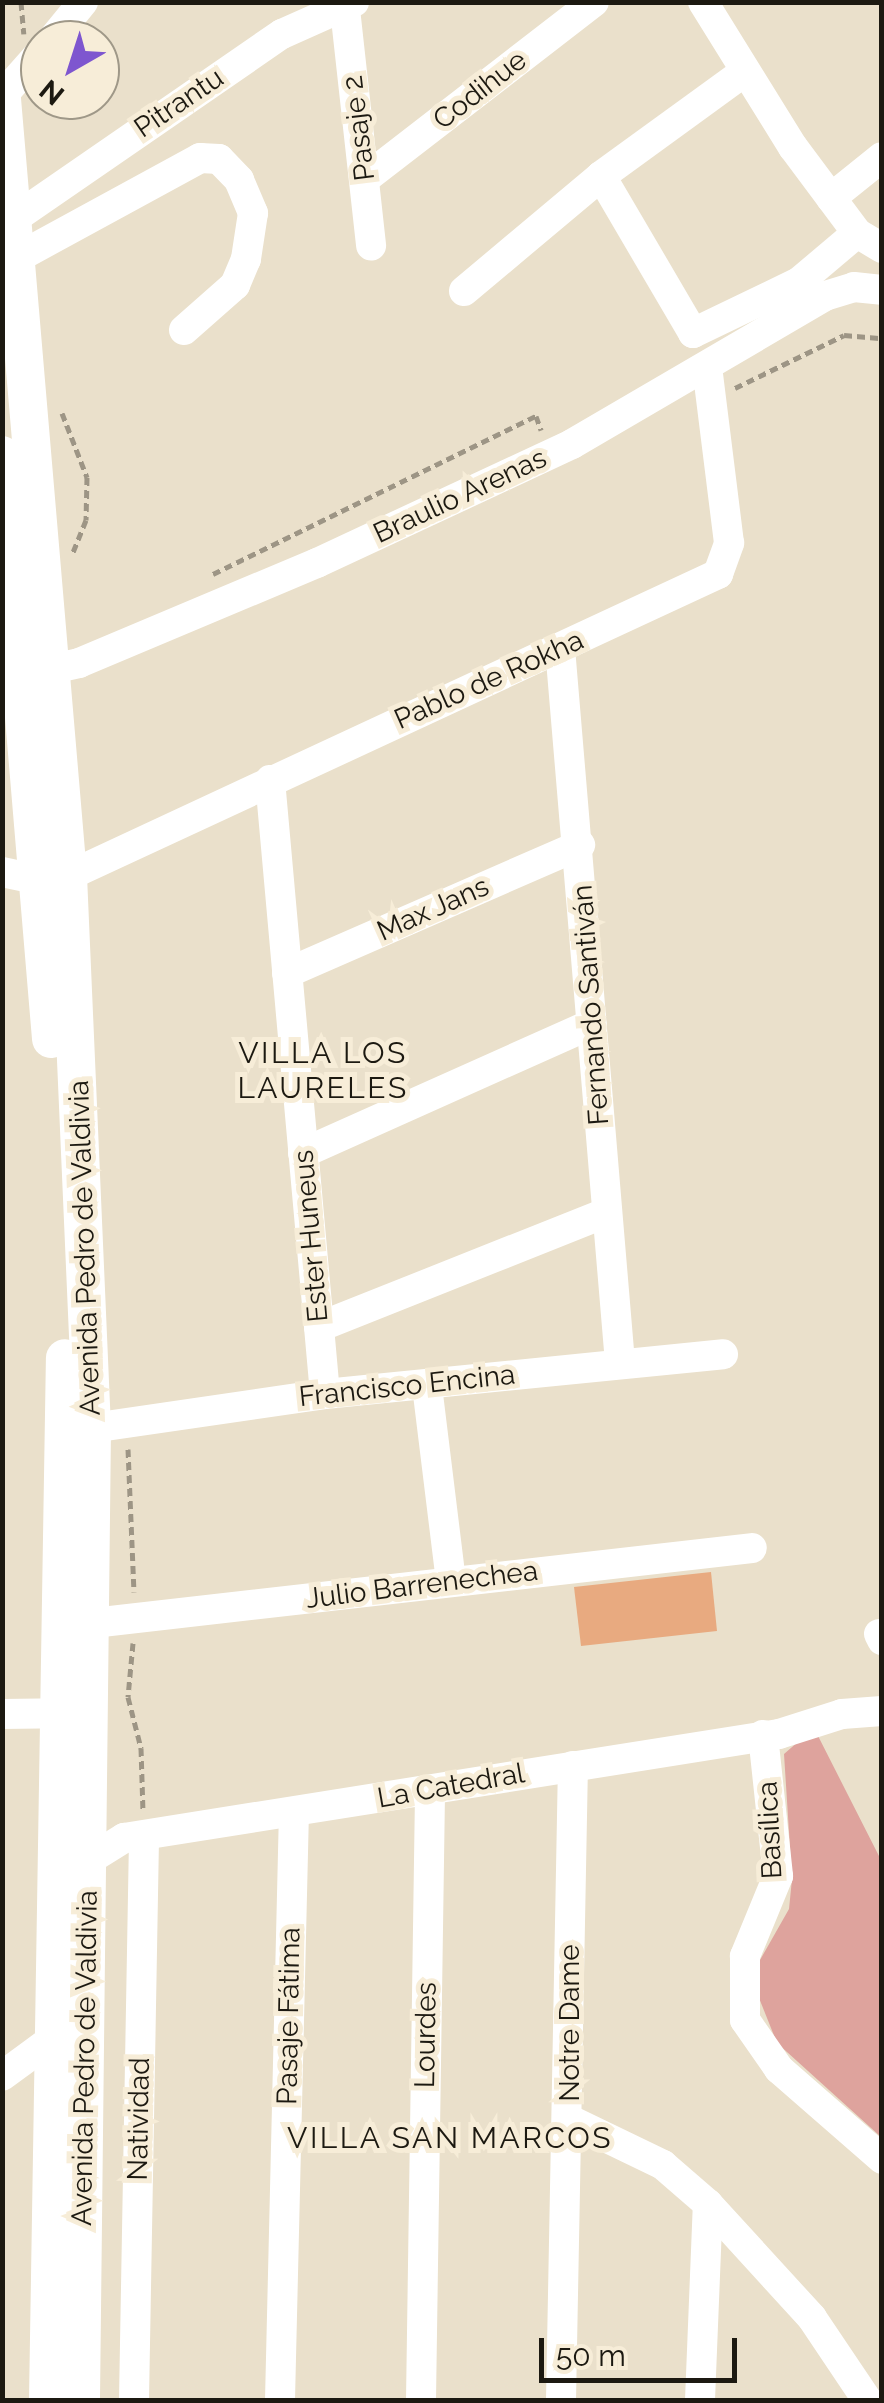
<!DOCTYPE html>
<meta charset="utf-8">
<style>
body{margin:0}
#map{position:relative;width:884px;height:2403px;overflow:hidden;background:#eae0cb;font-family:Raleway,sans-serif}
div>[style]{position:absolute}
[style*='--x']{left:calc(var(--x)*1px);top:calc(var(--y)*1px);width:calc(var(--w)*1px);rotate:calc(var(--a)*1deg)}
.green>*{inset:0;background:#dea39d}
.building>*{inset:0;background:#e8aa80}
.path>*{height:5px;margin-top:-2.5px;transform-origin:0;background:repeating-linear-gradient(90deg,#9d9585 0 8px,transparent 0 13px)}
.minor>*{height:30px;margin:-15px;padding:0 15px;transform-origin:15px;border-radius:15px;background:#fff}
.major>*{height:38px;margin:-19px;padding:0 19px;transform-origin:19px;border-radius:19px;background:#fff}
span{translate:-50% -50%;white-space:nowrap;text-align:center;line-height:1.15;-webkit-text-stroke:10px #f7edd8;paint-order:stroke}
.street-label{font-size:28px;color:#1c1911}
.neighbourhood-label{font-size:30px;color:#1c1911;letter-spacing:2.5px}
.frame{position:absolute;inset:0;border:5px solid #1c1911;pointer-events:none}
.north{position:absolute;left:20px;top:20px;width:100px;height:100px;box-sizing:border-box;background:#f7edd8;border:2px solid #9f9888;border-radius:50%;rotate:219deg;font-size:28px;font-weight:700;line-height:40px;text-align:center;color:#1c1911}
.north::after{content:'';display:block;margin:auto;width:35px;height:45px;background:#7e56cf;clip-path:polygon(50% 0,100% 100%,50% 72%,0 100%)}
.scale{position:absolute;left:539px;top:2338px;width:198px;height:45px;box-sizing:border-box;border:5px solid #1c1911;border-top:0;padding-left:12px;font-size:30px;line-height:35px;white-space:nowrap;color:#1c1911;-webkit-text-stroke:8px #f7edd8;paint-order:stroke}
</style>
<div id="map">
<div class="green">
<i style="clip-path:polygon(814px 1728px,881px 1860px,881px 2137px,777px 2043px,759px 1998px,760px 1960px,789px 1909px,792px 1879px,784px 1754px)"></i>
</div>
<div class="building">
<i style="clip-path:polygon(711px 1572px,717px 1631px,581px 1646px,574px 1587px)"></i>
</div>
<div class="path">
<i style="--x:21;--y:2;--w:32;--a:85"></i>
<i style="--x:735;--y:388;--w:121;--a:-25.9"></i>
<i style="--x:844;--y:335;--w:38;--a:5"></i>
<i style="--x:62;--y:413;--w:69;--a:68.7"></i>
<i style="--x:87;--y:477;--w:43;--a:91.3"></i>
<i style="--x:86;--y:520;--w:38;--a:112"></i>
<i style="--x:213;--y:574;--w:360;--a:-26.1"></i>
<i style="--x:536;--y:416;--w:15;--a:70"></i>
<i style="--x:128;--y:1449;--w:143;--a:87.6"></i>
<i style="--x:133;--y:1643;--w:54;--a:95.3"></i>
<i style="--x:128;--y:1697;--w:53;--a:75.7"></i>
<i style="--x:141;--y:1748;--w:63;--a:88.2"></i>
</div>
<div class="minor">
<i style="--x:703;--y:2;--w:171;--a:58.2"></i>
<i style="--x:793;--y:147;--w:107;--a:53.3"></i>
<i style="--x:857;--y:233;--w:29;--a:31"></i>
<i style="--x:345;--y:9;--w:238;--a:83.7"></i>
<i style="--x:52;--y:40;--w:49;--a:-50.8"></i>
<i style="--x:2;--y:96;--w:57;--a:-48.5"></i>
<i style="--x:601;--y:176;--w:182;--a:59.6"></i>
<i style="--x:693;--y:333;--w:118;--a:-25.7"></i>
<i style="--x:799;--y:282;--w:76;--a:-40.2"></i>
<i style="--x:366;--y:178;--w:288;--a:-37.7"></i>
<i style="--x:831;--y:198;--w:65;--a:-38.8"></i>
<i style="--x:12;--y:220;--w:328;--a:-34.6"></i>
<i style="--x:282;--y:34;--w:79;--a:-24"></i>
<i style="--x:15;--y:259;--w:211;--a:-28.6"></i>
<i style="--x:200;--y:158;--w:19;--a:3"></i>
<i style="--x:219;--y:159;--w:29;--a:46"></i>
<i style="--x:239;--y:180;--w:36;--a:67"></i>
<i style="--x:253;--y:213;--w:47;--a:98.7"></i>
<i style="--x:246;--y:259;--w:28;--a:113"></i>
<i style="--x:235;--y:285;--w:68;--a:138.6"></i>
<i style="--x:464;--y:291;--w:179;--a:-40"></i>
<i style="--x:601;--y:176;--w:175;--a:-36"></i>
<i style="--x:560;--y:648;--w:718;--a:85.2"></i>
<i style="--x:29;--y:674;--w:51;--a:-12.4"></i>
<i style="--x:79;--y:663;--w:258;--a:-22.8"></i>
<i style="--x:317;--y:563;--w:281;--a:-25"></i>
<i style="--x:572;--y:444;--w:293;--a:-30.3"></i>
<i style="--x:825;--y:296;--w:30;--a:-17"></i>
<i style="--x:854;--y:287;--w:28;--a:6"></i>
<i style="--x:270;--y:780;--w:616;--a:84.88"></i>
<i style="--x:2;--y:872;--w:38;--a:12"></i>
<i style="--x:68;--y:876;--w:717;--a:-24.92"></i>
<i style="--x:718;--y:574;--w:33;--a:-70"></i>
<i style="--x:729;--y:543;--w:178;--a:-97.1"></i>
<i style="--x:287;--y:973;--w:320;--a:-23.6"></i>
<i style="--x:303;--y:1153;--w:316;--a:-24.1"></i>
<i style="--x:319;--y:1327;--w:308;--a:-21.7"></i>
<i style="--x:427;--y:1386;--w:196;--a:83"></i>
<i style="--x:92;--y:1428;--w:235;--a:-8.3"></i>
<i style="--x:325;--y:1394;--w:400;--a:-5.7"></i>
<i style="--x:93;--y:1623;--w:663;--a:-6.49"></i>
<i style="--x:879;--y:1634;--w:7;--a:63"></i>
<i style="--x:2;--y:1714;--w:77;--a:-0.7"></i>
<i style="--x:763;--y:1735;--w:142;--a:83.9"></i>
<i style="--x:778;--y:1876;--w:87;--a:112.4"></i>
<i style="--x:745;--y:1956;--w:64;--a:90"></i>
<i style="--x:745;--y:2020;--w:60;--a:55.2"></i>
<i style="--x:779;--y:2069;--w:137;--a:41.1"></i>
<i style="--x:87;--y:1861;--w:44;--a:-31.9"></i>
<i style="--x:124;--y:1838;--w:663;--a:-9.02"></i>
<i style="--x:779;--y:1734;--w:66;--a:-17.6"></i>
<i style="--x:842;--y:1714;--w:40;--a:-4.3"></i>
<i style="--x:2;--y:2076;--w:64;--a:-36.2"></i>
<i style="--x:570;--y:2120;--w:103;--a:25.8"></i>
<i style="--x:663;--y:2165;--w:60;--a:40.9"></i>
<i style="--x:708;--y:2204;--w:154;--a:47.6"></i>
<i style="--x:812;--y:2318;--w:99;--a:56.1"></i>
<i style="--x:134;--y:2400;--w:563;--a:-88.98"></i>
<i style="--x:280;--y:2400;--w:588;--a:-88.64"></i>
<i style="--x:421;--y:2400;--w:610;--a:-89.15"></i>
<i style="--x:561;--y:2400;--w:634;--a:-88.92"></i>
<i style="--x:700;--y:2400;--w:196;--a:-87.7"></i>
</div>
<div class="major">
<i style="--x:2;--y:99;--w:780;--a:85.14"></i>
<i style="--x:68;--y:876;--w:553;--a:87.51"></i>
<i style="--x:92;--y:1428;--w:972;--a:90.65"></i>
<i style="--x:2;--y:455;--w:586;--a:85.2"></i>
<i style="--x:48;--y:2400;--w:1042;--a:-89.07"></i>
</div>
<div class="street-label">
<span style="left:480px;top:90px;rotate:-38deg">Codihue</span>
<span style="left:179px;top:103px;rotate:-34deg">Pitrantu</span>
<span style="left:359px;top:128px;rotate:-97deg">Pasaje 2</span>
<span style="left:460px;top:496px;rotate:-25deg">Braulio Arenas</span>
<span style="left:489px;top:680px;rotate:-24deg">Pablo de Rokha</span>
<span style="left:433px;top:909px;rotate:-24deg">Max Jans</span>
<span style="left:591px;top:1005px;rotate:-94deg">Fernando Santiván</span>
<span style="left:311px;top:1236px;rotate:-95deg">Ester Huneus</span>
<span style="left:85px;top:1248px;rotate:-92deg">Avenida Pedro de Valdivia</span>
<span style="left:407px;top:1386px;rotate:-6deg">Francisco Encina</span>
<span style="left:422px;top:1585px;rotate:-7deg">Julio Barrenechea</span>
<span style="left:451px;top:1786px;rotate:-10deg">La Catedral</span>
<span style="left:770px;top:1830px;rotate:-93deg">Basílica</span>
<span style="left:289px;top:2016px;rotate:-89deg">Pasaje Fátima</span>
<span style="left:570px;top:2023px;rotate:-90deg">Notre Dame</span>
<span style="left:426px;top:2035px;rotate:-89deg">Lourdes</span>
<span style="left:85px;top:2058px;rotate:-89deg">Avenida Pedro de Valdivia</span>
<span style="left:139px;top:2119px;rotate:-89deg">Natividad</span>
</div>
<div class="neighbourhood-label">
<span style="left:323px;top:1070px">VILLA LOS<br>LAURELES</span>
<span style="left:450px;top:2138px">VILLA SAN MARCOS</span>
</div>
<div class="frame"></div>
<div class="north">N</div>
<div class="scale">50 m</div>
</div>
